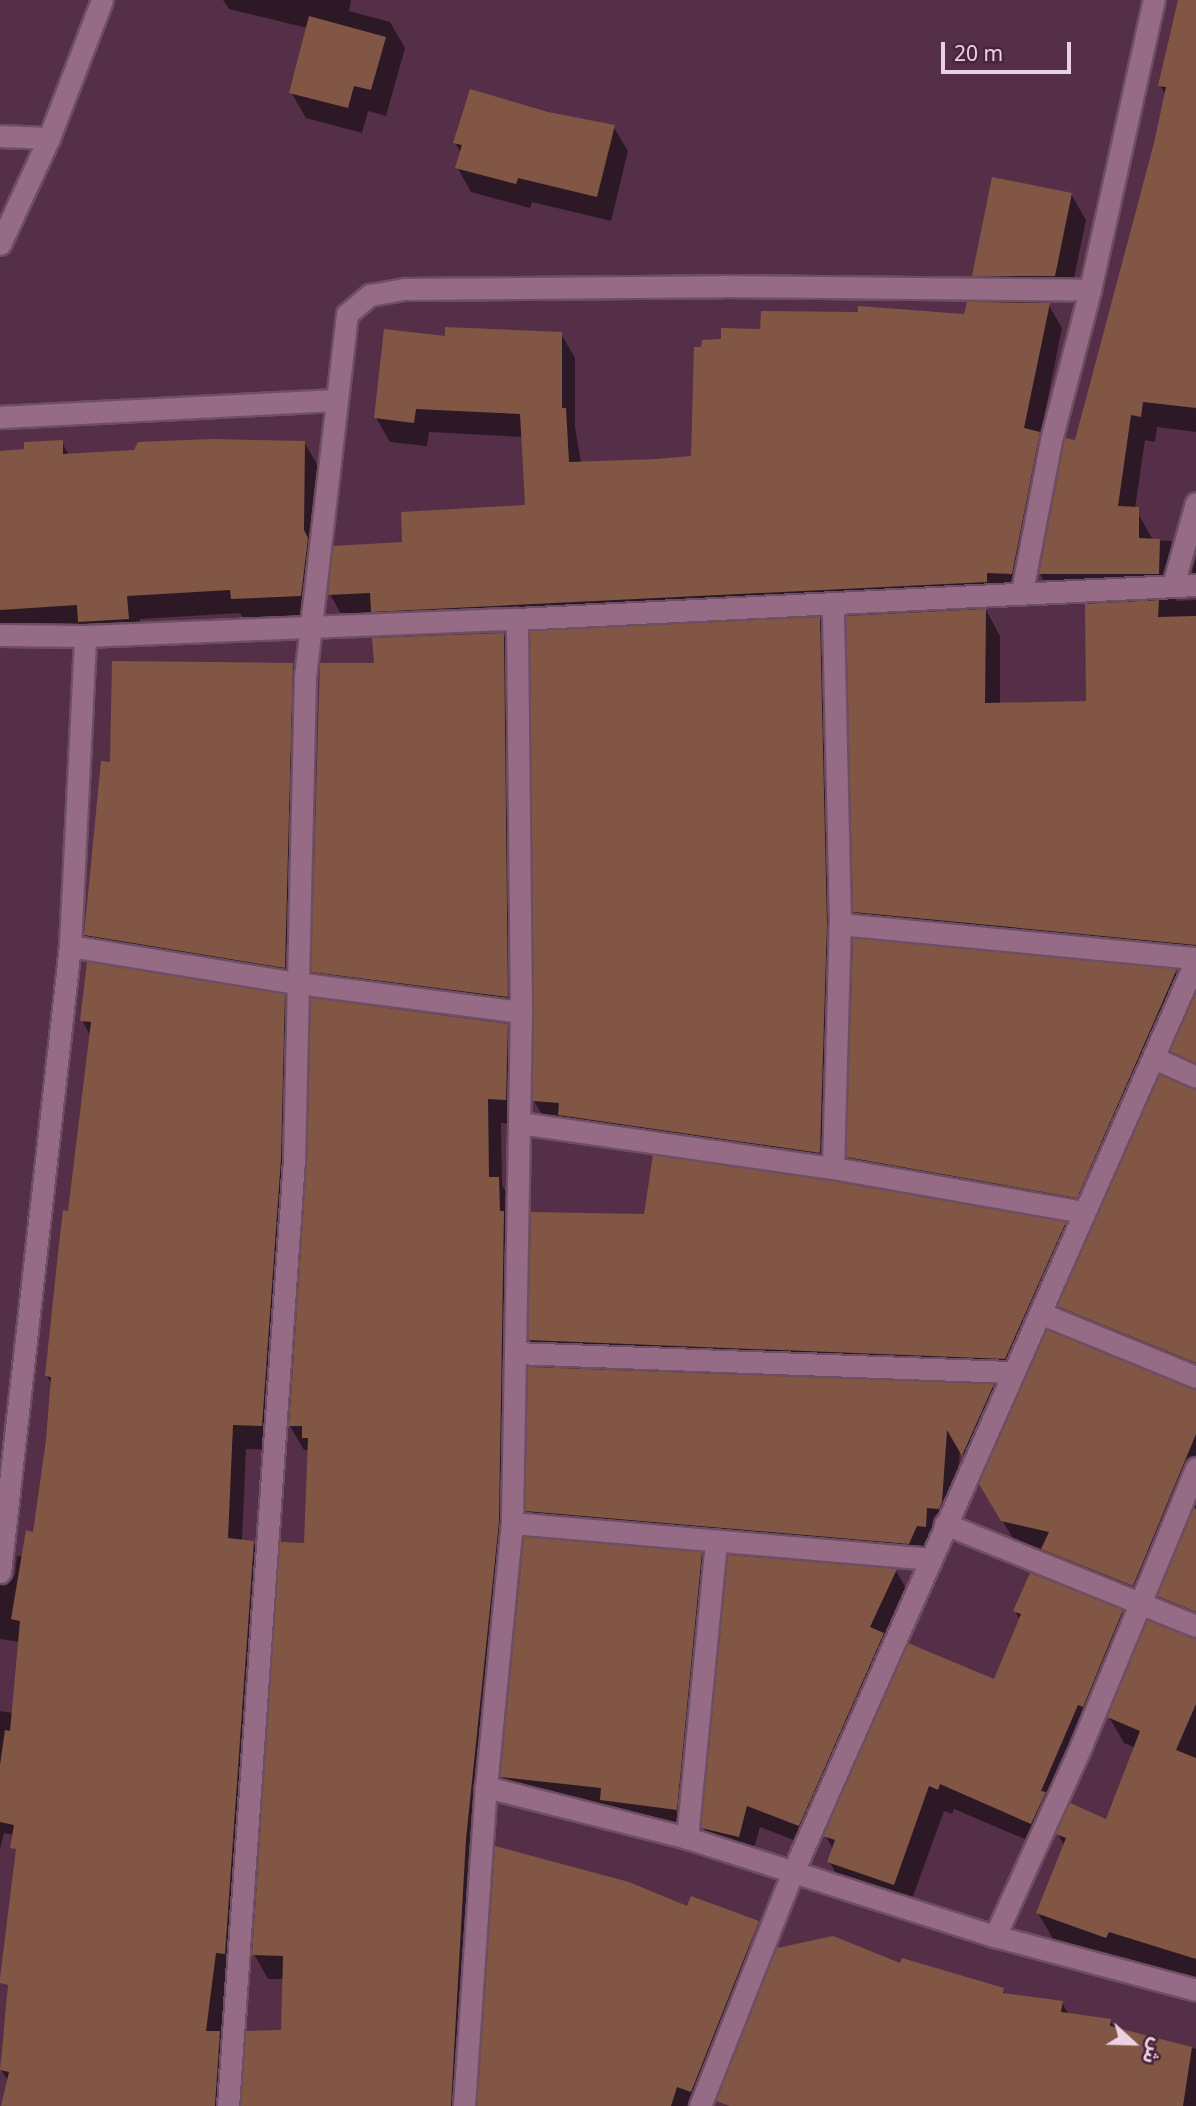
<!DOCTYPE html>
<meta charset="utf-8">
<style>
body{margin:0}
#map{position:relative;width:1196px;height:2106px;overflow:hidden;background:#552f47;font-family:Georgia,"Noto Sans Arabic",serif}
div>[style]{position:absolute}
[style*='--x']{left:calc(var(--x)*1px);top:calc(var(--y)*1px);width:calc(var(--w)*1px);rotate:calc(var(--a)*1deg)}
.shadow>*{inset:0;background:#0007}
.building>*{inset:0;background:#825644}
.roads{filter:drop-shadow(2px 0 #6e4e63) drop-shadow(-2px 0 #6e4e63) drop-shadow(0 2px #6e4e63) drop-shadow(0 -2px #6e4e63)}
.minor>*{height:21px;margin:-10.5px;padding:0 10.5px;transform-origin:10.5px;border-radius:10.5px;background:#966b85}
span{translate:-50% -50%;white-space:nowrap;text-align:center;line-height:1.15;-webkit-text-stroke:5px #49243c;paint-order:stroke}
.north{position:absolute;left:1098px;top:2008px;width:70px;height:70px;-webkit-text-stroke:5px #49243c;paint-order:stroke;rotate:112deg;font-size:19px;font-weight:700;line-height:28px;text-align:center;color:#ebd2e0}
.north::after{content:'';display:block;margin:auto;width:24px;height:32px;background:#ebd2e0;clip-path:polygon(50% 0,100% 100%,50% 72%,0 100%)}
.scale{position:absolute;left:941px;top:42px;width:130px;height:32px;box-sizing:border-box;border:4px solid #ebd2e0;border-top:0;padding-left:9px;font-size:21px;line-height:24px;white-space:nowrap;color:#ebd2e0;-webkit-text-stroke:5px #49243c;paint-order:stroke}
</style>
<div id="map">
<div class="shadow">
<i style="clip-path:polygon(223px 0,351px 0,349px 11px,390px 22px,405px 48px,386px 116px,368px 111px,362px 133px,306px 118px,291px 92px,307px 28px,229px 9px)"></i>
<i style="clip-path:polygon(1194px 0,1196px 432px,1157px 427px,1155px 442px,1145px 440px,1135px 508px,1153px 540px,1171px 541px,1186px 566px,1176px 601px,1196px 600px,1196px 969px,870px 937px,855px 912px,986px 610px,1000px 636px,1000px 704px,1087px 703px,1150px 602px,1055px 600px,1040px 574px,1066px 440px,1076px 442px,1156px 144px,1166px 96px,1160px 85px)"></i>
<i style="clip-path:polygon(547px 114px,613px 126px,628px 151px,611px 221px,532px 202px,530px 208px,471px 192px,457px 167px,461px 153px,455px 143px)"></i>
<i style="clip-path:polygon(1071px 194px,1086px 220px,1069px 302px,1047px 302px,1062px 328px,1040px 437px,1052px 458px,1025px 597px,1000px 596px,1000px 606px,387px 635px,376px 617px,343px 618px,330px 594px,404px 544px,527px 506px,523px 437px,429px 432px,427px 446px,390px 442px,376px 418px,446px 338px,561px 334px,575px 358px,575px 427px,581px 463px,693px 457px,722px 341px,762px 331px,966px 316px,991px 304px,974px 275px)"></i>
<i style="clip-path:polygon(62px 442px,69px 456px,304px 442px,318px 466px,314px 619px,246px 622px,240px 613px,140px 619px,141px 642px,0 648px,0 453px)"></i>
<i style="clip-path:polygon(1196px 558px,1196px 579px,1192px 572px)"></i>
<i style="clip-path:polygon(819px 619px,833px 643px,833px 1176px,548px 1125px,534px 1101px)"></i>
<i style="clip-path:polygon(503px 634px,517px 658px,520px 1020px,327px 995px,313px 971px,376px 665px)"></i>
<i style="clip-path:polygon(292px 665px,307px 690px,298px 992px,100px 959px,85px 935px,112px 764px)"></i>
<i style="clip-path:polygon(854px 940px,1176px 971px,1191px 996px,1091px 1222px,863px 1182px,848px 1157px)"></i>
<i style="clip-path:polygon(284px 996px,298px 1020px,275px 1450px,246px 1449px,242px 1541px,253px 1542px,267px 1567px,222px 2036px,233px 2057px,230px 2106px,3px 2106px,9px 2082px,1px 2070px,2px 2045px,28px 1837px,4px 1833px,0 1849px,0 1711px,13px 1713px,20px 1642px,0 1639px,0 1573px,2px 1586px,7px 1585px,15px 1575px,17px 1556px,24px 1557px,35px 1534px,48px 1441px,52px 1385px,47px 1376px,91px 1037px,82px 1020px)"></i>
<i style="clip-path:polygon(1196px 997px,1196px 1081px,1187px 1077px,1172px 1051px)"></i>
<i style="clip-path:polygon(507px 1025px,521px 1050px,519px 1124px,501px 1123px,502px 1185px,512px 1204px,512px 1548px,465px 2106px,243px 2106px,283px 2032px,284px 1979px,268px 1979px,254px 1954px,305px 1545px,310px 1450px,304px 1450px,290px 1426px)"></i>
<i style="clip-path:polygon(1196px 1092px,1196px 1382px,1074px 1332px,1059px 1306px)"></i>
<i style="clip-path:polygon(1065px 1224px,1078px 1247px,1019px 1382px,544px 1363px,530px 1340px)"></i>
<i style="clip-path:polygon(993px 1386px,1007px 1410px,977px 1478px,960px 1450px,955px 1527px,939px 1550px,541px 1535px,527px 1511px)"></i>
<i style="clip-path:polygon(1196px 1389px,1196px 1631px,1174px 1622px,1159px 1596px,1195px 1505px,1148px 1611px,1058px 1575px,1046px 1553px,1018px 1547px,981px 1484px)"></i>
<i style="clip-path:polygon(701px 1554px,716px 1582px,692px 1837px,518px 1804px,502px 1777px)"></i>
<i style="clip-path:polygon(896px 1571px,909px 1593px,812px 1847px,760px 1827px,751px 1859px,716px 1850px,703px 1827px)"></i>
<i style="clip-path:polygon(1015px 1611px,1122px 1612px,1137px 1638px,1056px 1814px,1059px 1820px,1046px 1848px,954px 1809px,952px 1814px,944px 1811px,908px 1910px,844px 1887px,829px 1861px,833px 1849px,825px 1835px,994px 1681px,1020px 1620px)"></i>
<i style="clip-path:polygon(1196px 1640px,1196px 1980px,1123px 1957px,1121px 1962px,1053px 1939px,1038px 1913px,1065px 1847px,1058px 1834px,1106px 1821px,1135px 1748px,1124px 1743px,1109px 1717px)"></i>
<i style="clip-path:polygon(752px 1939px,693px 2106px,479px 2106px)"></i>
<i style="clip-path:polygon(901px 1966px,1003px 1990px,1006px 1995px,1062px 2003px,1069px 2015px,1110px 2020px,1115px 2029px,1196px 2049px,1196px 2106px,737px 2106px)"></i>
</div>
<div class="building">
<i style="clip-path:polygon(1178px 0,1196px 0,1196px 408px,1143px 402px,1141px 417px,1131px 415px,1118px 506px,1139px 507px,1139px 538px,1160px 539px,1159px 574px,1039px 574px,1065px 438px,1075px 440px,1154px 143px,1166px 87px,1158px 86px)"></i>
<i style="clip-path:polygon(309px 16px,386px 37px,371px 90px,354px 86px,348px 108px,289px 93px)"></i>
<i style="clip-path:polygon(470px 89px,548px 112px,615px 125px,597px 197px,518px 178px,516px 184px,455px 168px,462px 145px,453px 143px)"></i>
<i style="clip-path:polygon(992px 177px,1072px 193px,1055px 276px,972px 276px)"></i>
<i style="clip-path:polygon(967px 302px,1050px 303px,1024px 428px,1040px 432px,1012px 574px,987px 573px,987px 582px,371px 612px,370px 593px,328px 595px,333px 546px,402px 542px,401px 512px,525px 505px,520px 414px,416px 409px,414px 423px,374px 418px,384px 329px,445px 336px,445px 327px,562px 332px,562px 408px,566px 408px,569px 462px,656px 459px,691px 456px,694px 347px,701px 347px,702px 340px,721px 339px,721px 328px,760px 329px,761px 311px,858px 312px,858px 306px,964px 314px)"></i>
<i style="clip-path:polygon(211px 439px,305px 441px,304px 530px,308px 538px,301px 596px,231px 599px,230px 590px,127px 596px,129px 619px,78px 622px,77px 605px,0 610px,0 451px,24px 449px,24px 442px,63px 440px,63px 454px,134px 450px,138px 442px)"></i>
<i style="clip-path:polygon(1159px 600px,1158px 617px,1196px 616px,1196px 945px,853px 912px,846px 616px,986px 609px,985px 703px,1086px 701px,1085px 604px)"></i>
<i style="clip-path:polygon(820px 617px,827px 924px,820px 1153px,558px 1115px,559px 1103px,533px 1101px,530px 631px)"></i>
<i style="clip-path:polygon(504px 633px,508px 997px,311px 972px,320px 663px,374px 663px,372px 638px)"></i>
<i style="clip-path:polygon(112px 661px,293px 663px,285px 968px,84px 935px,101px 761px,110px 762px)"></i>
<i style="clip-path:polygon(853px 938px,1177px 969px,1077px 1198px,846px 1157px)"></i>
<i style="clip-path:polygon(87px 962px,285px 994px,281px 1159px,262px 1426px,233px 1425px,228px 1538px,254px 1541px,225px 1954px,216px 1953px,206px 2031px,220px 2031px,215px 2106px,1px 2106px,9px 2072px,0 2070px,8px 1985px,0 1983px,0 1978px,16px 1849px,10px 1848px,14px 1825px,0 1822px,0 1765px,5px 1730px,10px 1731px,20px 1621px,11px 1619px,26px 1530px,33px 1532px,46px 1440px,51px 1377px,45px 1376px,58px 1253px,63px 1210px,68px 1211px,91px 1022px,80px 1021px)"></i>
<i style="clip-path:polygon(1196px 992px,1196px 1063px,1170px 1051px)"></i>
<i style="clip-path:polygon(311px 998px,508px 1024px,506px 1100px,488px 1099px,489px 1177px,499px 1177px,500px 1211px,504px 1211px,499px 1522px,466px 1839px,451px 2106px,241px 2106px,246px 2031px,281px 2030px,283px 1956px,252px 1955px,280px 1542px,304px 1543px,308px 1438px,302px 1438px,302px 1426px,289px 1426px,307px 1160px)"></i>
<i style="clip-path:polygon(1160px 1075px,1196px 1090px,1196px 1363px,1057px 1306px)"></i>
<i style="clip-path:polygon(653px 1155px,831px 1181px,1066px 1222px,1005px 1359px,528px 1340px,531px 1212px,644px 1214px)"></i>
<i style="clip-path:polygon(1047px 1330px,1196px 1390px,1196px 1434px,1133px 1586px,1041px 1549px,1049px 1532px,1001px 1521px,979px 1484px)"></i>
<i style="clip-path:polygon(528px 1367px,994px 1384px,962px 1456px,947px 1430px,942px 1502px,939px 1509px,927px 1508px,926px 1527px,917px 1526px,909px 1544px,525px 1511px)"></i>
<i style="clip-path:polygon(1194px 1508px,1196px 1509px,1196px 1612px,1157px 1596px)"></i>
<i style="clip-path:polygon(524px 1537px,702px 1552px,677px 1810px,600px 1800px,601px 1788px,500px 1777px)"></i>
<i style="clip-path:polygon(728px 1555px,897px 1569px,870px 1627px,884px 1633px,799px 1826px,747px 1806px,739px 1837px,701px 1828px)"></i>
<i style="clip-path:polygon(1030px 1573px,1123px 1610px,1083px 1707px,1078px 1705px,1041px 1791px,1046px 1792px,1031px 1824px,940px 1784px,938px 1790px,929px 1786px,894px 1885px,827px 1862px,835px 1840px,823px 1836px,908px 1643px,994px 1679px,1021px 1614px,1013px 1611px)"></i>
<i style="clip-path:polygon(1147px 1620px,1196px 1639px,1196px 1704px,1176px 1750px,1196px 1758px,1196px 1959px,1109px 1932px,1106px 1938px,1036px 1913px,1066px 1838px,1056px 1834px,1070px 1803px,1106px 1819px,1140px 1731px,1107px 1717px)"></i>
<i style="clip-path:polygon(495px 1846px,629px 1882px,687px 1906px,691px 1896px,759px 1921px,691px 2092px,677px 2087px,671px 2106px,477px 2106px)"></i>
<i style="clip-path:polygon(833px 1936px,900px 1963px,902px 1958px,1004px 1988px,1003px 1993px,1063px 2001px,1061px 2012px,1111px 2019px,1110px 2026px,1192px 2047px,1183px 2106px,730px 2106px,716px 2101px,777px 1948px)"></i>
</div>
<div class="roads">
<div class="minor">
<i style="--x:0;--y:136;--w:49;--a:2.3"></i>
<i style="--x:0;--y:244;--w:117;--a:-65.2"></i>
<i style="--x:49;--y:138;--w:148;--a:-69"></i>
<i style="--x:0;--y:417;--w:336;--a:-2.9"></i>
<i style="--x:1173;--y:585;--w:85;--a:-74.3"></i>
<i style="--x:1022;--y:591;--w:154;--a:-79.1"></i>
<i style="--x:1051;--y:440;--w:155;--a:-75.4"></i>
<i style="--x:1090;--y:290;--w:297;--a:-77.6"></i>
<i style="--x:0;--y:635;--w:85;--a:0.7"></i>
<i style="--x:85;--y:636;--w:432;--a:-2.3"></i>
<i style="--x:517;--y:619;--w:680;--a:-2.87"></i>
<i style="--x:840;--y:924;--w:358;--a:5.5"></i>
<i style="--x:70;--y:946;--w:230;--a:9.3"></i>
<i style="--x:297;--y:983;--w:226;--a:7.4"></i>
<i style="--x:1154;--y:1058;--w:46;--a:24.3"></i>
<i style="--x:520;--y:1123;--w:316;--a:8.2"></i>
<i style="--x:833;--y:1168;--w:254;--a:10"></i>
<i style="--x:833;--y:1168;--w:244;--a:-88.4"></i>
<i style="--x:840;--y:924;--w:319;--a:-91.3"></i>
<i style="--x:1040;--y:1313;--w:169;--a:22.3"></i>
<i style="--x:515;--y:1353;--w:497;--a:2.2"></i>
<i style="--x:512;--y:1523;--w:420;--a:4.9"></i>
<i style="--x:945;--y:1524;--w:271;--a:22.1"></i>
<i style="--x:0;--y:1572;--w:630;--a:-83.62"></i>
<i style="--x:70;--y:946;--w:310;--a:-87.2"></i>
<i style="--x:486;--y:1787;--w:207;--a:14.2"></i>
<i style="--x:687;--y:1838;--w:323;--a:17.7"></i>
<i style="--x:995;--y:1936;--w:208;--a:15"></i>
<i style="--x:687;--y:1838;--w:299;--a:-84.4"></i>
<i style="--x:995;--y:1936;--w:209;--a:-65.6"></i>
<i style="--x:1081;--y:1746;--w:301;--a:-67.5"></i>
<i style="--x:228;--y:2106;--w:948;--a:-86.01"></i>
<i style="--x:294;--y:1160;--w:483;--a:-88.7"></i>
<i style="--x:305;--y:677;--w:365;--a:-83.4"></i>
<i style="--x:347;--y:314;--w:30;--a:-40"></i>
<i style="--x:370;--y:295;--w:36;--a:-10"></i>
<i style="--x:405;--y:289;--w:318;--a:-0.5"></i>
<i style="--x:723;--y:286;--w:367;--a:0.6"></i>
<i style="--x:464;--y:2106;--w:320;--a:-86.1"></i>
<i style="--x:486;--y:1787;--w:265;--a:-84.4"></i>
<i style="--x:512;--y:1523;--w:511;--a:-88.99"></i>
<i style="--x:521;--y:1012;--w:393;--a:-90.6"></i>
<i style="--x:700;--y:2106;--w:250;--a:-68.4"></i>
<i style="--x:792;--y:1874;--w:999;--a:-66.15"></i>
</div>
</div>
<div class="north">ش</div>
<div class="scale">20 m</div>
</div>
